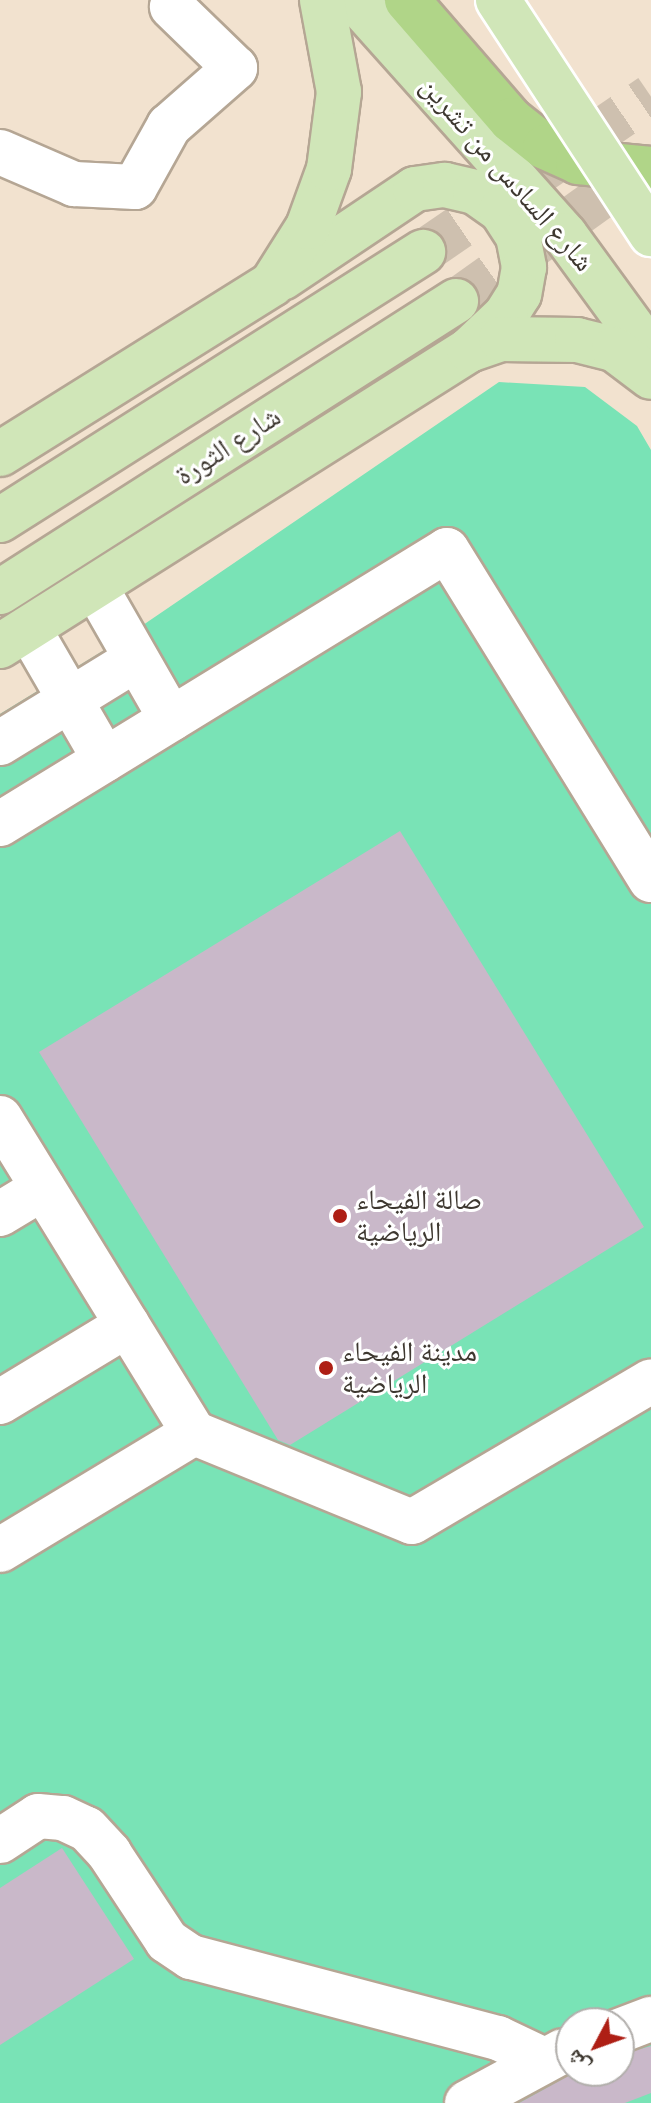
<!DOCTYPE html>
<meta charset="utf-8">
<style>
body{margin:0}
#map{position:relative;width:651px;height:2103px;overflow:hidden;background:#f2e2cf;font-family:"Roboto Serif","Noto Naskh Arabic",serif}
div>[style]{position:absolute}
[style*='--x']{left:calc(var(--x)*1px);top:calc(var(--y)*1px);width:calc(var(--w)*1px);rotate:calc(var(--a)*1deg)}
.green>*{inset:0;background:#79e3b6}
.building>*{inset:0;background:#c9b8c9}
.major-tunnel>*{height:44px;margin-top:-22px;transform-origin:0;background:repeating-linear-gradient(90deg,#cec0af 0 44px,transparent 0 66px)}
.roads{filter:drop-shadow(2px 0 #b5a694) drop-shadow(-2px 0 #b5a694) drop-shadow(0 2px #b5a694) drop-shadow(0 -2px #b5a694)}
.minor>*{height:44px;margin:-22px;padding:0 22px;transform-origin:22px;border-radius:22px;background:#fff}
.major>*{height:44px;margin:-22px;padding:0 22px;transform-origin:22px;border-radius:22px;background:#d0e6b8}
.highway>*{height:44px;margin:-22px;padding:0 22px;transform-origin:22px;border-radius:22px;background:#b0d588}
.bridges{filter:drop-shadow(2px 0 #fff) drop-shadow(-2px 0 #fff) drop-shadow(0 2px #fff) drop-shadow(0 -2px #fff)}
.major-bridge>*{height:44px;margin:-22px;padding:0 22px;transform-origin:22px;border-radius:22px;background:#d0e6b8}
.dots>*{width:22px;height:22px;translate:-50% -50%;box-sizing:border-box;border:4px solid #fff;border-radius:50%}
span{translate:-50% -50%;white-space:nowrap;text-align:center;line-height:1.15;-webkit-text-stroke:6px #fff;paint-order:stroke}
.street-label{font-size:28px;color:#3e3830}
.poi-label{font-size:28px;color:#3e3830}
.left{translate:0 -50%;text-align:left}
.north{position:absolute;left:555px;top:2007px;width:80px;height:80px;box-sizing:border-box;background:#fff;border:2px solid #b2afac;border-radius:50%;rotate:229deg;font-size:22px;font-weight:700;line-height:32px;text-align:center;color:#3e3830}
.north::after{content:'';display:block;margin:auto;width:28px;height:36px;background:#ae1f15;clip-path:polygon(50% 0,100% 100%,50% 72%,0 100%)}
</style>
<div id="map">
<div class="green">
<i style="clip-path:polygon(evenodd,499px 382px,585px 387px,637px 426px,651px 450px,651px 2103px,0 2103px,0 714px,124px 638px,499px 382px,571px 2023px,619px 2023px,619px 2071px,571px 2071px,571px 2023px)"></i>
</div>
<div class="building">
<i style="clip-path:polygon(400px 831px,644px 1227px,290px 1445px,278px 1440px,39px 1052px)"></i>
<i style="clip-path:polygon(62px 1848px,134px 1959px,0 2045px,0 1888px)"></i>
<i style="clip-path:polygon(651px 2046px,651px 2093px,625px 2103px,519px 2103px,577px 2071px,619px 2071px,619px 2055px)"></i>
</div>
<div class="major-tunnel">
<i style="--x:423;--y:252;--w:276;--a:-34.4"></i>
<i style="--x:456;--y:301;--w:237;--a:-35.6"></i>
</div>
<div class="roads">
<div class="minor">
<i style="--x:0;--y:152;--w:81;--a:23.4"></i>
<i style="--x:74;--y:184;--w:61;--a:2.8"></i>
<i style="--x:135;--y:187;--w:70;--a:-60.9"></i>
<i style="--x:169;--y:126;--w:88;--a:-41.3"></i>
<i style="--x:235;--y:68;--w:88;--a:-135.9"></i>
<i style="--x:96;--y:588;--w:151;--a:60.2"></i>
<i style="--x:29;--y:629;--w:151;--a:59.9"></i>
<i style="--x:0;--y:743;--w:158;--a:-31.6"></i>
<i style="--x:0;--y:824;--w:524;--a:-31.51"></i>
<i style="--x:447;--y:550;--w:388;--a:58.3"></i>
<i style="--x:0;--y:1118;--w:370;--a:58.4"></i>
<i style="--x:194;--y:1433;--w:235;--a:22.2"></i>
<i style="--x:412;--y:1522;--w:277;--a:-30.5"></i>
<i style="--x:0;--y:1214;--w:50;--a:-31.2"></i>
<i style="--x:0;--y:1402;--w:149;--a:-31.2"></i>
<i style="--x:0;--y:1550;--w:227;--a:-31.1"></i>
<i style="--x:0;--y:1841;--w:45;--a:-33.3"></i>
<i style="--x:38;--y:1816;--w:25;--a:5"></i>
<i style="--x:63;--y:1818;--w:26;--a:25"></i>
<i style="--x:87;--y:1829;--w:33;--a:47"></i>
<i style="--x:109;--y:1853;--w:105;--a:56.6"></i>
<i style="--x:167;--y:1941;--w:29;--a:34"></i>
<i style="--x:191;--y:1957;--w:318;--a:14.8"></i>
<i style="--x:498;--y:2038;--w:49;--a:25.5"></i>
<i style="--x:619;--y:2031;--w:34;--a:-21"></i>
<i style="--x:467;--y:2103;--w:109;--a:-28.4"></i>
</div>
<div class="major">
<i style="--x:355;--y:0;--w:315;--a:48.2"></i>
<i style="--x:565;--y:235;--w:146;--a:53.9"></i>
<i style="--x:282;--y:278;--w:160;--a:-33.8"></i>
<i style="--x:415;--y:189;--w:30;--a:-8"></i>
<i style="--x:445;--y:185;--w:31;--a:13"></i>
<i style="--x:475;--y:192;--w:32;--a:35"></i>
<i style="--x:501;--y:210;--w:31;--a:57"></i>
<i style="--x:518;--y:236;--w:32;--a:79"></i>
<i style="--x:524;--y:267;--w:27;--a:100"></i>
<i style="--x:519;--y:294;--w:25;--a:122"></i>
<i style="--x:506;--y:315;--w:51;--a:136.6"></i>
<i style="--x:0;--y:454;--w:321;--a:-32"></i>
<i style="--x:272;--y:284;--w:67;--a:-57.7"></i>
<i style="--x:308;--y:227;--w:62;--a:-70.1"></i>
<i style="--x:329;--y:169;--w:78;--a:-82.6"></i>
<i style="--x:339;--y:92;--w:94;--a:-100.5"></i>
<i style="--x:0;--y:520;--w:501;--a:-32.36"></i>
<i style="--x:0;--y:592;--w:541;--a:-32.54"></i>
<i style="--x:0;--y:646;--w:555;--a:-32.26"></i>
<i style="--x:469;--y:350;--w:34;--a:-19"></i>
<i style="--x:501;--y:339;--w:76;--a:0.8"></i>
<i style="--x:577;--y:340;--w:38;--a:14"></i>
<i style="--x:614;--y:349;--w:46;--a:37.1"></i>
</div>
<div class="highway">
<i style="--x:407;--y:0;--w:159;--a:49.1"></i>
<i style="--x:511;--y:120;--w:43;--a:38.5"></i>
<i style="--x:545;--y:147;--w:36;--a:24"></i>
<i style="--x:578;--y:162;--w:73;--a:5.5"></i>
</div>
</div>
<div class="bridges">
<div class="major-bridge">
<i style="--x:498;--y:0;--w:280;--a:56.8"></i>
</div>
</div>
<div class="dots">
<i style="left:340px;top:1216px;background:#ae1f15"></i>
<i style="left:326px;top:1368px;background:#ae1f15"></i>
</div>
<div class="street-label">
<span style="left:507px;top:174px;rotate:49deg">شارع السادس من تشرين</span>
<span style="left:228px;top:446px;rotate:-33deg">شارع الثورة</span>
</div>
<div class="poi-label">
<span class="left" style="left:356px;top:1216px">صالة الفيحاء<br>الرياضية</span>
<span class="left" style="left:342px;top:1368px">مدينة الفيحاء<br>الرياضية</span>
</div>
<div class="north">ش</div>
</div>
